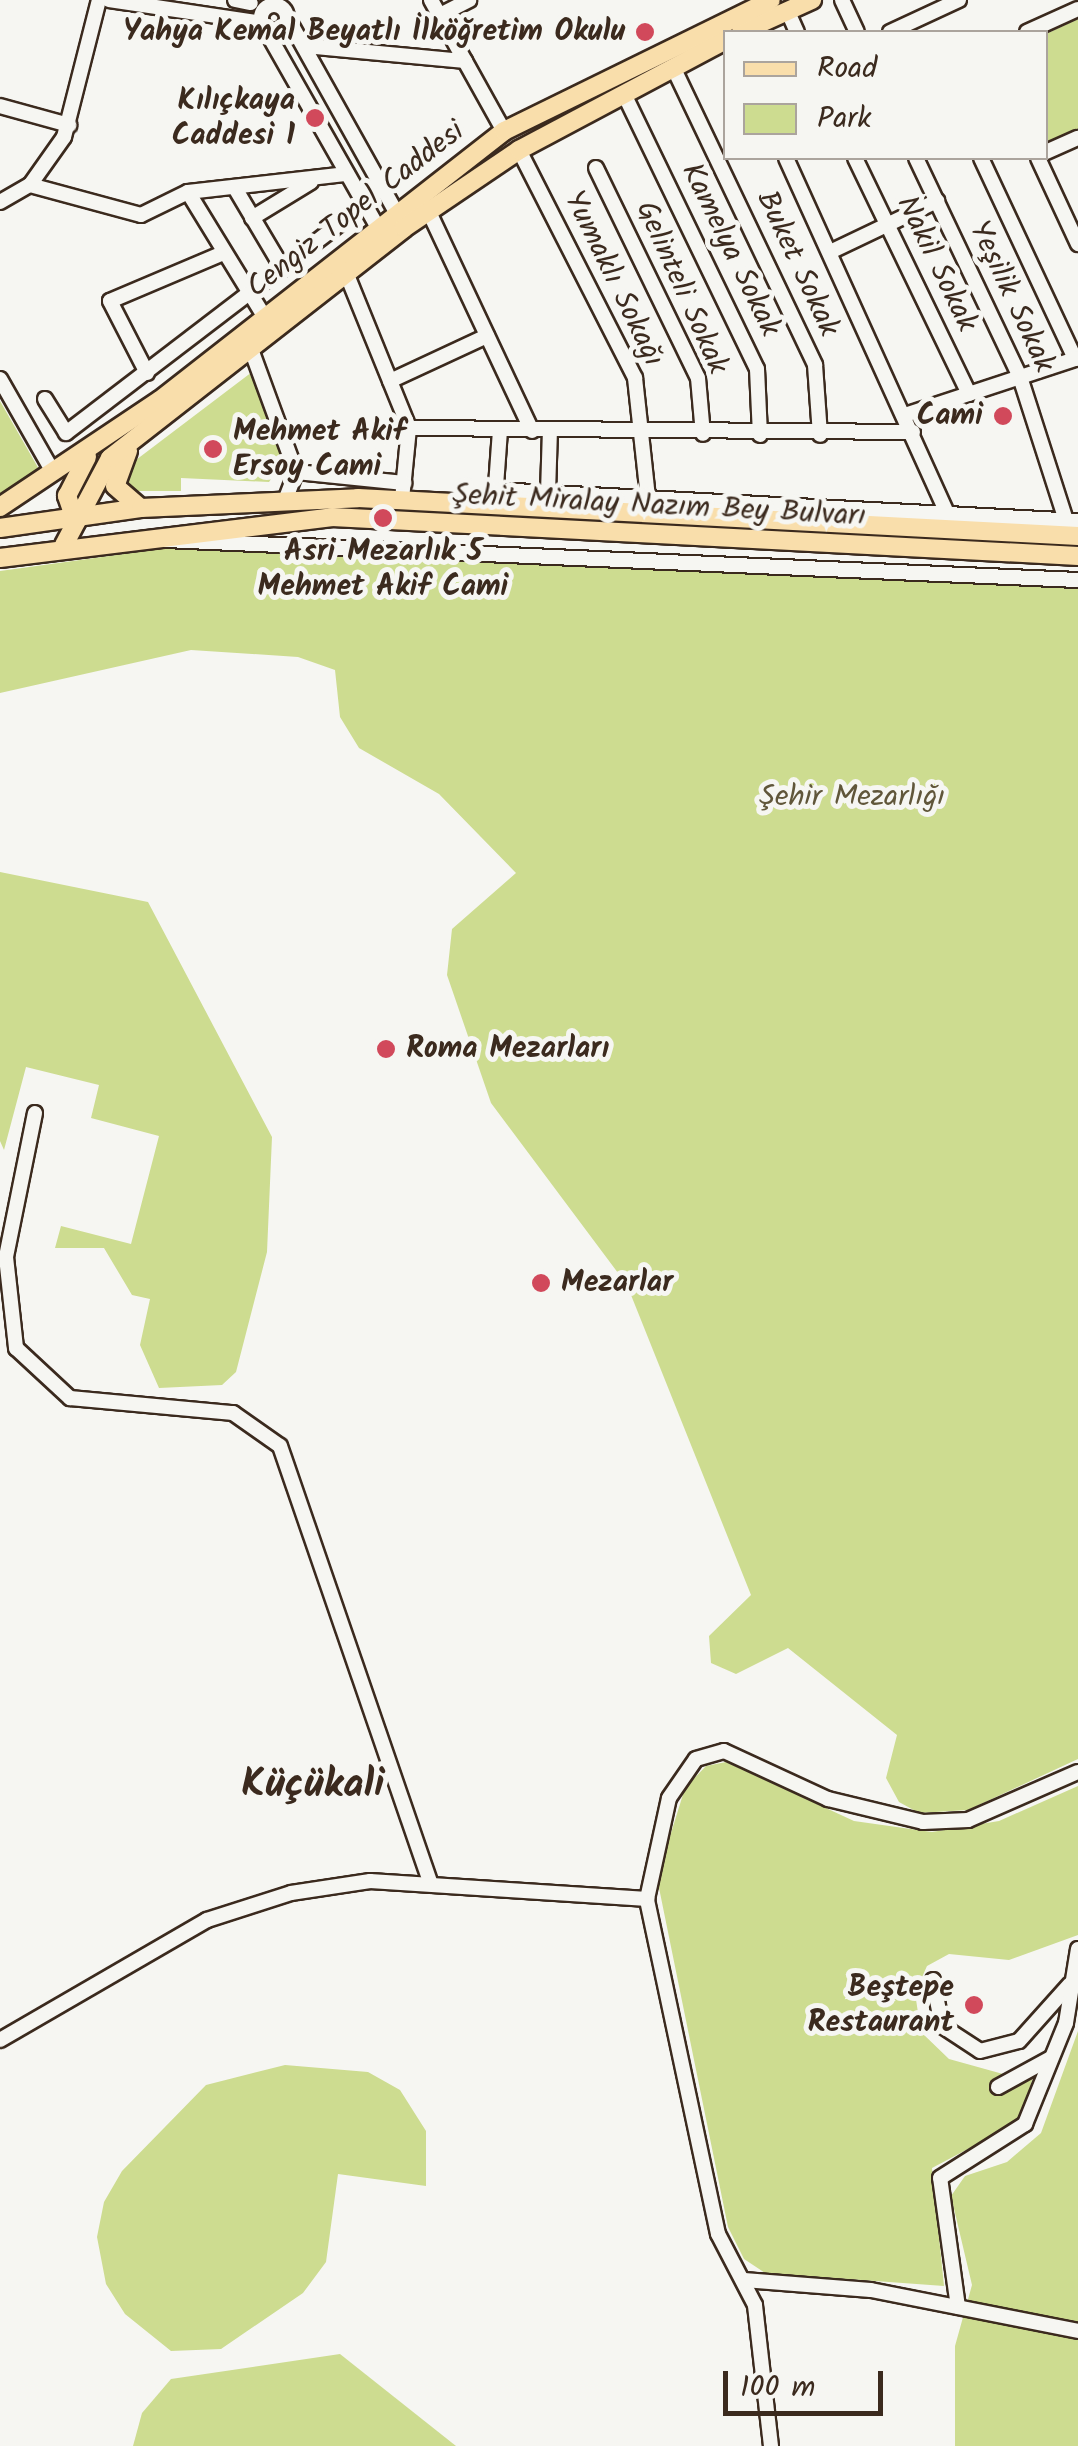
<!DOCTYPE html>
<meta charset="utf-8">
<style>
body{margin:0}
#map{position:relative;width:1078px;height:2446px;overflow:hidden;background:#f6f6f2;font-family:Kalam,sans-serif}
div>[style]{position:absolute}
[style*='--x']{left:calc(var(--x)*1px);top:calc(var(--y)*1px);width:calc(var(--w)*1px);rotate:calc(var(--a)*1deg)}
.green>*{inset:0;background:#cddc90}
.roads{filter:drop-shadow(2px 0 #3b2a1e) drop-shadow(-2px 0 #3b2a1e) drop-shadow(0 2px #3b2a1e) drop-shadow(0 -2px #3b2a1e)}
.minor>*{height:14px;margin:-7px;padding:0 7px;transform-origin:7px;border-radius:7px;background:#f6f6f2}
.minor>.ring{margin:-7px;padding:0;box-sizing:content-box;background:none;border:14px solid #f6f6f2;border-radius:50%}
.major>*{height:18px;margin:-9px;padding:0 9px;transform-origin:9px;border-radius:9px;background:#f9deab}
.dots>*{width:28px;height:28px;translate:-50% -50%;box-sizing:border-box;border:5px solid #f6f6f2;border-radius:50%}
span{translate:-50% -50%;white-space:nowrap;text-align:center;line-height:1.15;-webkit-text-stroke:10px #f6f6f2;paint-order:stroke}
.poi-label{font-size:30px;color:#3b2a1e;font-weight:700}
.right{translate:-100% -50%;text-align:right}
.left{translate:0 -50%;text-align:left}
.street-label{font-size:30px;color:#3b2a1e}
.park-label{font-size:30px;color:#60563a}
.district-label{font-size:40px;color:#3b2a1e;font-weight:700}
.legend{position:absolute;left:723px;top:30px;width:325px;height:130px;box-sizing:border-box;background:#f6f6f2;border:2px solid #aba49d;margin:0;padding:12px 18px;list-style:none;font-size:30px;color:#3b2a1e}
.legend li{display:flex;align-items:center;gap:20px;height:50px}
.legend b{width:50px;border:2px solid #aba49d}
.scale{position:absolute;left:723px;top:2371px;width:160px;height:45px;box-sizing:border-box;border:5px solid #3b2a1e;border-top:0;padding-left:12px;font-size:30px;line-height:35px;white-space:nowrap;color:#3b2a1e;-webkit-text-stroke:8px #f6f6f2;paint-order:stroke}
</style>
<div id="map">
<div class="green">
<i style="clip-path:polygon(1078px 19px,1078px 134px,1046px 149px,1046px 34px)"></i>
<i style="clip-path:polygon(252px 372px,283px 462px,269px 482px,181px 478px,181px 491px,127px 491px,128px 466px)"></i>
<i style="clip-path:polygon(0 401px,48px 485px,0 503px)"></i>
<i style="clip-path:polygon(175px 547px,1078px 581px,1078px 1759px,968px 1810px,919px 1813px,899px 1802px,886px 1778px,897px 1735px,788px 1648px,736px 1674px,711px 1663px,709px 1636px,751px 1595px,627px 1285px,491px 1103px,447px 975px,452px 929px,516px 873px,439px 794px,359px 748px,340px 717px,335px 670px,298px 657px,191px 650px,0 693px,0 571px)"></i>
<i style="clip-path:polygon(0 872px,148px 902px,272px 1137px,267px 1252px,236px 1372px,222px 1385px,159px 1388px,140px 1345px,150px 1299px,132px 1295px,104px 1248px,55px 1248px,61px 1226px,131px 1244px,159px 1136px,91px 1118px,99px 1085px,26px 1067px,4px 1150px,0 1141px)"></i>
<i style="clip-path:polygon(726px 1762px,854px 1821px,932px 1832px,999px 1821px,1078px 1786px,1078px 1935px,1009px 1960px,949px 1954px,927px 1966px,915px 1993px,921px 2032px,949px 2059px,1003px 2074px,1040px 2055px,1019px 2122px,932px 2168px,944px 2286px,765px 2273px,744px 2259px,728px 2227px,657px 1878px,685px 1788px,706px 1766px)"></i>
<i style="clip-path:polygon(1078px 2031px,1078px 2446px,955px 2446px,955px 2346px,972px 2285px,951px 2196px,965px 2176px,1007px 2162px,1041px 2133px)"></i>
<i style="clip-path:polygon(285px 2065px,368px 2072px,400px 2090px,426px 2131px,426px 2186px,338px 2174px,326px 2262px,303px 2293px,221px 2349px,171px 2351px,125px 2314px,106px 2284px,97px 2237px,104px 2202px,122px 2171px,206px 2085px)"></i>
<i style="clip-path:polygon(340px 2354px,456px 2446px,133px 2446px,142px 2413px,171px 2379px)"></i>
</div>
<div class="roads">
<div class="minor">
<i style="--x:109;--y:0;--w:155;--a:8.5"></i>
<i style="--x:235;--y:0;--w:16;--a:11"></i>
<i style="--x:431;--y:0;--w:150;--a:60.9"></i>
<i style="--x:842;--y:0;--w:35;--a:65"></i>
<i class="ring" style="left:261px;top:5px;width:12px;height:12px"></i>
<i style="--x:788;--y:12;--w:22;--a:66"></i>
<i style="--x:440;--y:15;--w:33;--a:-27"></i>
<i style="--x:287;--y:17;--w:234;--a:60.8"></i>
<i style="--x:264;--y:27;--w:239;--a:60.4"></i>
<i style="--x:890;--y:32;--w:76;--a:-24.9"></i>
<i style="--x:1027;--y:32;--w:56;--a:-24.3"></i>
<i style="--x:305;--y:46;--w:161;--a:5.4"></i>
<i style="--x:674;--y:69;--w:328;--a:64.5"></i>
<i style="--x:815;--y:365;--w:70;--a:85.9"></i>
<i style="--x:625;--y:96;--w:303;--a:64.2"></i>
<i style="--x:757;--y:369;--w:66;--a:87.4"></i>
<i style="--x:0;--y:106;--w:72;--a:15.4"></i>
<i style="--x:519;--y:150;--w:256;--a:63"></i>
<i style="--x:635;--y:378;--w:120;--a:83.8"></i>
<i style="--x:1046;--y:152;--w:35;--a:-24"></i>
<i style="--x:786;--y:158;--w:397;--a:65.6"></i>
<i style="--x:855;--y:158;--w:262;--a:64.2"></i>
<i style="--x:916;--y:158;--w:242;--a:64.6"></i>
<i style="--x:1020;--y:377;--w:150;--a:72.2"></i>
<i style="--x:981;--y:158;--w:222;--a:64.9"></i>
<i style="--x:1038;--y:158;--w:95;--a:65.1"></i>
<i style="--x:596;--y:168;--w:233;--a:64.1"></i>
<i style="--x:698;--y:378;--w:56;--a:84.9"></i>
<i style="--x:30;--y:185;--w:115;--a:15.1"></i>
<i style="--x:141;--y:215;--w:52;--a:-26.1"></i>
<i style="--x:188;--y:192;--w:160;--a:-6.5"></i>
<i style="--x:235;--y:188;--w:94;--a:59.3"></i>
<i style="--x:188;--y:192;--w:145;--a:58.5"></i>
<i style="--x:0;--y:202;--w:34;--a:-30"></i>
<i style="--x:30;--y:185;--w:59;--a:-54.7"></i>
<i style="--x:64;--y:137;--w:141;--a:-75.7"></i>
<i style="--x:429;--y:212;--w:242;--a:64.8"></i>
<i style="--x:252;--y:218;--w:69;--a:-31.4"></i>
<i style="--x:830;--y:252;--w:119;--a:-25.5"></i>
<i style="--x:347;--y:275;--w:165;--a:67.9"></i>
<i style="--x:409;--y:428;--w:72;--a:95.6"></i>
<i style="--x:252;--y:352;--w:128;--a:69.9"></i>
<i style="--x:296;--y:472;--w:30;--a:111"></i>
<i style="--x:147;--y:373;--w:81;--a:-117.2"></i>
<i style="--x:110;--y:301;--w:123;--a:-23"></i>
<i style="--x:0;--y:379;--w:107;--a:60.3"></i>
<i style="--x:390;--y:381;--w:107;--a:-24.9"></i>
<i style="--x:45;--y:399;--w:40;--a:58"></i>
<i style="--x:66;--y:433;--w:360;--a:-37.4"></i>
<i style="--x:905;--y:415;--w:182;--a:-18.2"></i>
<i style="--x:409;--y:428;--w:504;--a:0.45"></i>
<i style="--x:296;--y:472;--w:109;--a:5.8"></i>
<i style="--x:495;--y:490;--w:584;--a:3.04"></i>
<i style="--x:548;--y:493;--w:62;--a:-88.2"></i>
<i style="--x:495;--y:500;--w:70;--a:-85.9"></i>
<i style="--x:165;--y:540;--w:914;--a:2.51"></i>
<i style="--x:35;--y:1113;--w:147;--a:101.4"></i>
<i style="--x:6;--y:1257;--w:92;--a:83.7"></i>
<i style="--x:16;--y:1348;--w:74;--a:42.8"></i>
<i style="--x:70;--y:1398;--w:164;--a:5.3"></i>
<i style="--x:233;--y:1413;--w:57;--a:35.1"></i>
<i style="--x:280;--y:1446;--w:461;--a:71"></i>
<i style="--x:933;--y:1980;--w:47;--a:78.9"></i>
<i style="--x:942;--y:2026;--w:45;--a:33.3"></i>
<i style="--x:980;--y:2051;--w:40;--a:-14.4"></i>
<i style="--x:1019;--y:2041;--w:76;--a:-48.2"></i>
<i style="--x:0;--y:2040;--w:239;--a:-30.1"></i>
<i style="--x:207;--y:1920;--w:88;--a:-17.8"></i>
<i style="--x:291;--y:1893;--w:80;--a:-8.6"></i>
<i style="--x:370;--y:1881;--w:278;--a:3.7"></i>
<i style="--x:998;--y:2087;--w:58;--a:-28.8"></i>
<i style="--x:744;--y:2280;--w:127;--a:4.5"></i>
<i style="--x:871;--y:2290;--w:211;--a:11.2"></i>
<i style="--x:958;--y:2307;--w:130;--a:-97.9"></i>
<i style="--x:940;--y:2178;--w:101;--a:-32.4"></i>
<i style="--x:1025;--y:2124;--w:109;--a:-67.9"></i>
<i style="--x:1066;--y:2023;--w:75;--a:-80.8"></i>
<i style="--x:771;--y:2446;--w:142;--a:-96.5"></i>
<i style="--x:755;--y:2305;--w:80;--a:-117.5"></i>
<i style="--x:718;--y:2234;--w:342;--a:-102"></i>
<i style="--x:647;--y:1899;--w:103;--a:-77.7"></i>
<i style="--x:669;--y:1798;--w:47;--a:-55.3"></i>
<i style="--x:696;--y:1759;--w:29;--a:-16"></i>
<i style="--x:724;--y:1751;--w:115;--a:24.8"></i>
<i style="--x:828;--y:1799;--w:98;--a:13.6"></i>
<i style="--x:923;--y:1822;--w:45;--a:-2.5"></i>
<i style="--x:968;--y:1820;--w:120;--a:-23.6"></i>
</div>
<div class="major">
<i style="--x:741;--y:32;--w:78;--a:-24.3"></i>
<i style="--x:128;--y:451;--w:37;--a:110"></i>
<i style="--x:115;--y:486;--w:33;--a:41"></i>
<i style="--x:0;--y:507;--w:192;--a:-33.8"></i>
<i style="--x:160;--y:400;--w:437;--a:-38"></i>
<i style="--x:504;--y:131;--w:297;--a:-26.1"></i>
<i style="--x:76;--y:522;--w:28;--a:-109"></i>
<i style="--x:67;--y:496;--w:44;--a:-62.9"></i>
<i style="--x:0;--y:528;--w:142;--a:-8.1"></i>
<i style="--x:141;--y:508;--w:217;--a:-2.6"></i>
<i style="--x:358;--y:498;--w:721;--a:3.02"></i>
<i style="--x:64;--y:545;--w:98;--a:-62.1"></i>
<i style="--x:110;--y:458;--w:373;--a:-38"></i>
<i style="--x:404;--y:228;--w:139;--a:-34.1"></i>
<i style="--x:519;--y:150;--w:234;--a:-28"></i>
<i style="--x:0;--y:558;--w:335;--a:-7"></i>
<i style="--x:332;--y:517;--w:747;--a:2.99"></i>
</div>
</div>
<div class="dots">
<i style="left:645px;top:32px;background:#d1495b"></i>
<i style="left:315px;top:118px;background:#d1495b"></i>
<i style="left:1003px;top:416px;background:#d1495b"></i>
<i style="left:213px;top:449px;background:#d1495b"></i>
<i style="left:383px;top:518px;background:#d1495b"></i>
<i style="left:386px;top:1049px;background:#d1495b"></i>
<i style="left:541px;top:1283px;background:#d1495b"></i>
<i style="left:974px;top:2005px;background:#d1495b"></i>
</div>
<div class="poi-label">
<span class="right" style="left:625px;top:32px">Yahya Kemal Beyatlı İlköğretim Okulu</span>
<span class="right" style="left:295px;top:118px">Kılıçkaya<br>Caddesi 1</span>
<span class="right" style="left:983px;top:416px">Cami</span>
<span class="left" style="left:233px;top:449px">Mehmet Akif<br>Ersoy Cami</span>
<span style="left:383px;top:569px">Asri Mezarlık 5<br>Mehmet Akif Cami</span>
<span class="left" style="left:406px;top:1049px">Roma Mezarları</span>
<span class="left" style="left:561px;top:1283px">Mezarlar</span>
<span class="right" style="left:954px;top:2005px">Beştepe<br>Restaurant</span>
</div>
<div class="street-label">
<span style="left:356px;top:210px;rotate:-38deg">Cengiz Topel Caddesi</span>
<span style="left:730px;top:250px;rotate:64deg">Kamelya Sokak</span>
<span style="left:797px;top:264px;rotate:65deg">Buket Sokak</span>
<span style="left:936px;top:264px;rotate:64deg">Nakil Sokak</span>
<span style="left:613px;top:279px;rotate:64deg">Yumaklı Sokağı</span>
<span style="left:681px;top:288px;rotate:66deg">Gelinteli Sokak</span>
<span style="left:1011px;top:297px;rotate:65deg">Yeşilik Sokak</span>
<span style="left:659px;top:506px;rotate:3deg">Şehit Miralay Nazım Bey Bulvarı</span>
</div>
<div class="park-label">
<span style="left:852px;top:797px">Şehir Mezarlığı</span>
</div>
<div class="district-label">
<span style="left:313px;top:1785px">Küçükali</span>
</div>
<ul class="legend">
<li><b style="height:12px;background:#f9deab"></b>Road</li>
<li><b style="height:28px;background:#cddc90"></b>Park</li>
</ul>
<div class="scale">100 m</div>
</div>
